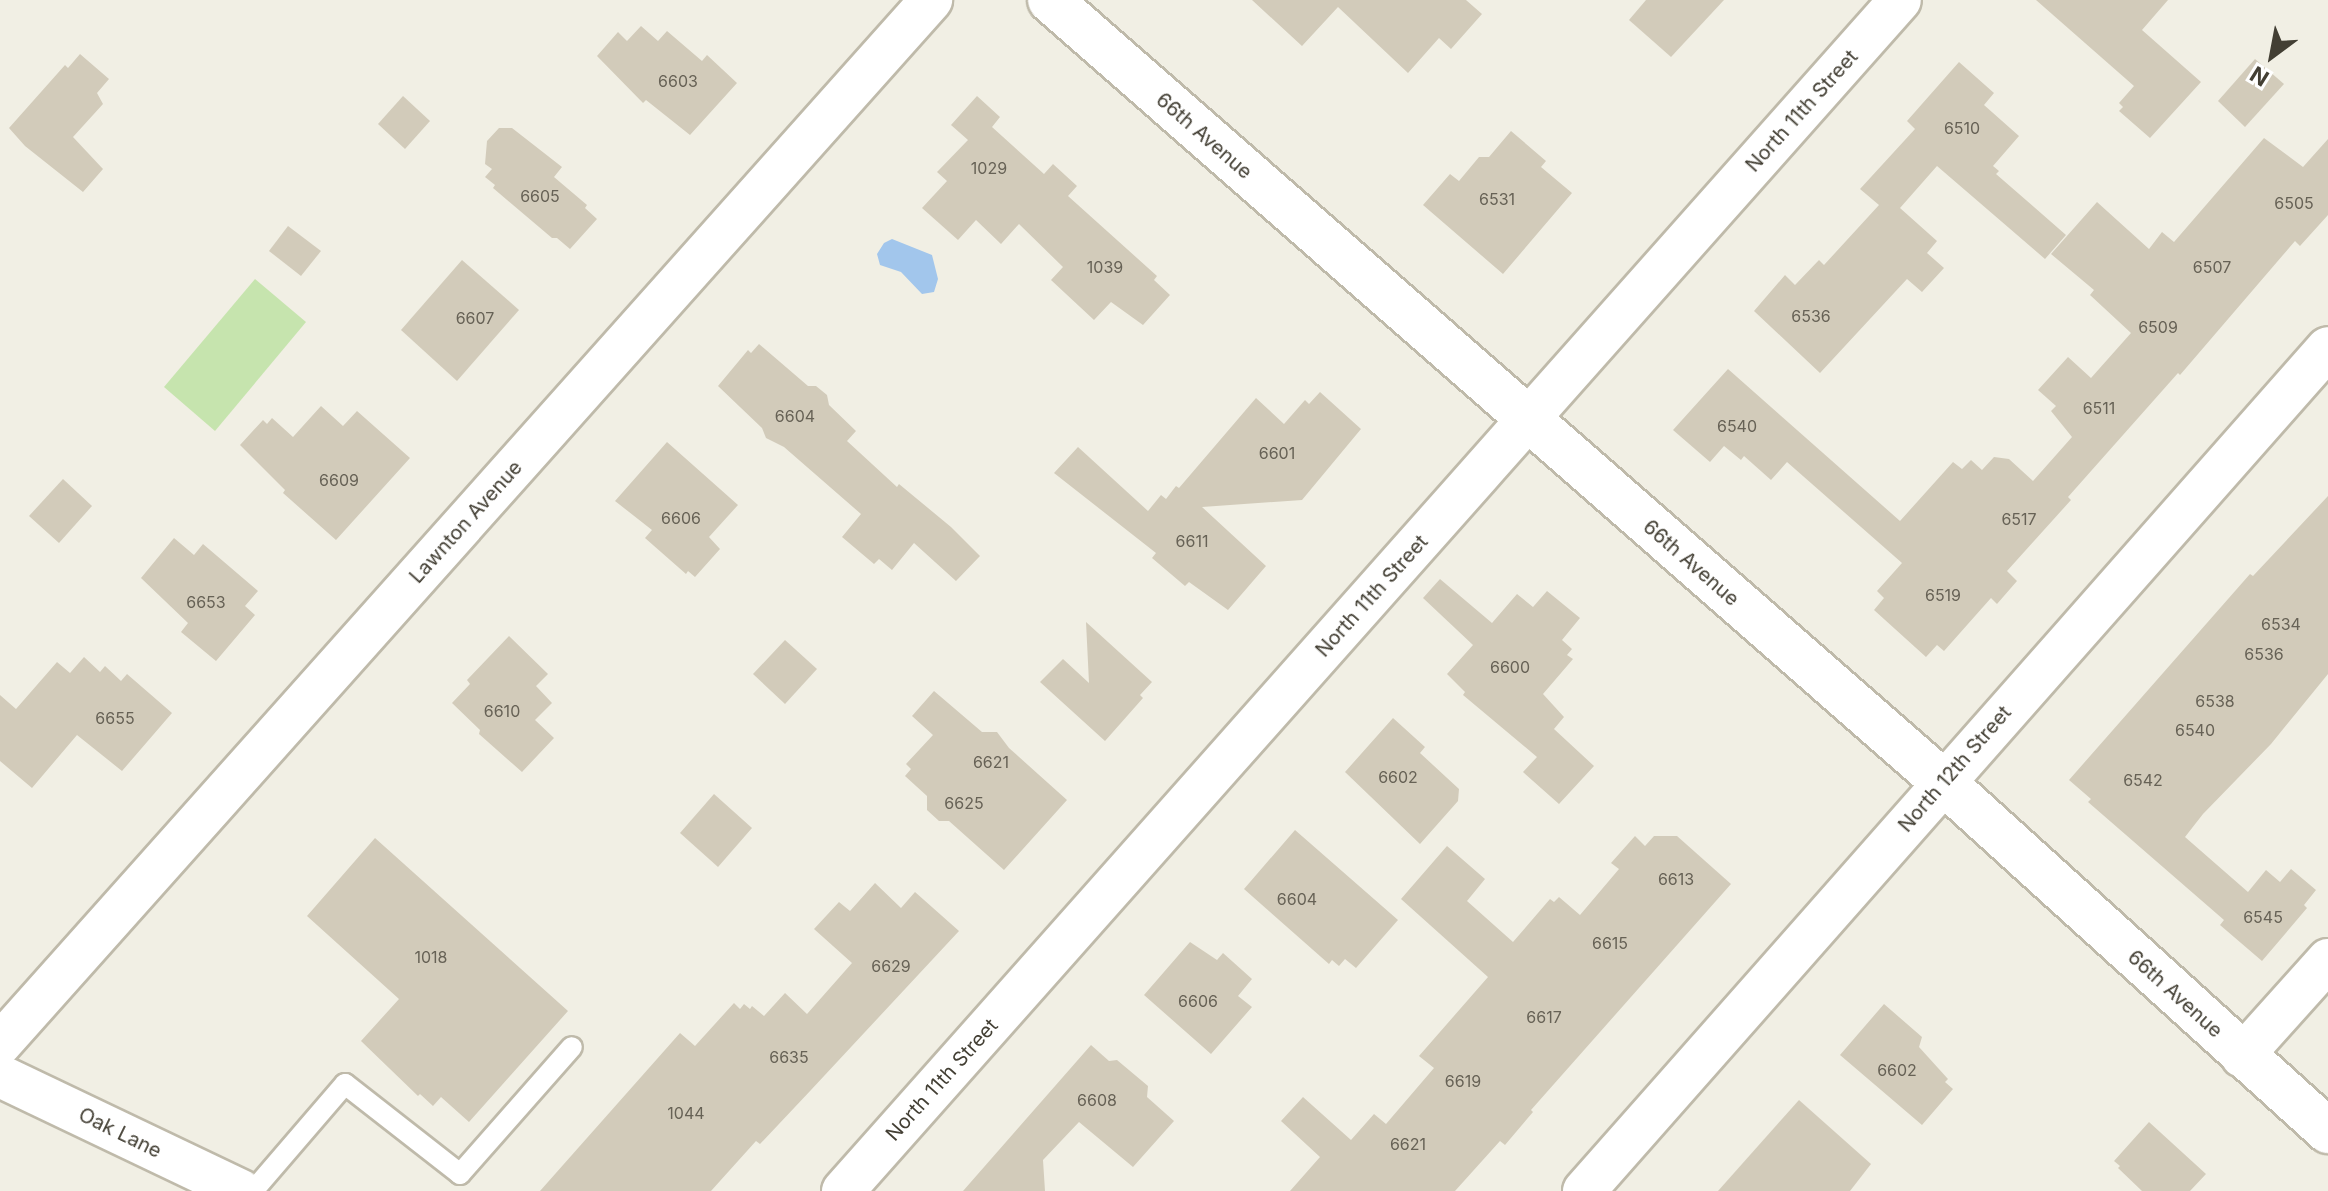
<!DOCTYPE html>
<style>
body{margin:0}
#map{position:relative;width:2328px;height:1191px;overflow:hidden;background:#f1efe4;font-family:Inter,sans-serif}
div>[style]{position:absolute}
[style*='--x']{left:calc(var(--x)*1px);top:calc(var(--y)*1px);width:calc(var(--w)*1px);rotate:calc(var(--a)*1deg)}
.green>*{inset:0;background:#c6e4ae}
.water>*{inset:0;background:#a2c6ec}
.building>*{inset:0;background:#d2cbba}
.roads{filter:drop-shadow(2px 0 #bfbaaa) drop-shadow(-2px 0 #bfbaaa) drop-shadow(0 2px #bfbaaa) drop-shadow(0 -2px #bfbaaa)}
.service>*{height:20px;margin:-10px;padding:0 10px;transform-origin:10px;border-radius:10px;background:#fff}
.minor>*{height:42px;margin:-21px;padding:0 21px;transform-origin:21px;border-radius:21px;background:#fff}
.tertiary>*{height:44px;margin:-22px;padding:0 22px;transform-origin:22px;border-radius:22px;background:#fff}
span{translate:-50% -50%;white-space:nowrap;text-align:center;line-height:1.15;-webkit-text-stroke:6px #fff;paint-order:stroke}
.number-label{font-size:16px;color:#676256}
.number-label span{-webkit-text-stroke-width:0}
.street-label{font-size:20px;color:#433f34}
.north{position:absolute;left:2232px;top:16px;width:80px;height:80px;-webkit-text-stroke:6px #fff;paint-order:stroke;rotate:212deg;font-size:22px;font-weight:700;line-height:32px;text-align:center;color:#433f34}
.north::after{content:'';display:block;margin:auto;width:28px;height:36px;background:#433f34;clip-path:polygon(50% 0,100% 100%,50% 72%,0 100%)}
</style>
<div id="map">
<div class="green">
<i style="clip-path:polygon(255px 279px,306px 322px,215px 431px,164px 387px)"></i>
</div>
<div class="water">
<i style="clip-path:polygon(892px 239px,932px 255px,938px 279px,934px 292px,922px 294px,901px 272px,880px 265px,877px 254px,884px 243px)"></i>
</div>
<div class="building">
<i style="clip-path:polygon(1252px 0,1466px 0,1482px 14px,1451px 49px,1439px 38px,1408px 73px,1338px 7px,1302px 46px)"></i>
<i style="clip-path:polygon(1646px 0,1724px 0,1671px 57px,1629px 20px)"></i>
<i style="clip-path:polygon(2036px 0,2168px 0,2142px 30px,2201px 82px,2150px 138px,2119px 111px,2123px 107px,2119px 103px,2134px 86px)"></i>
<i style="clip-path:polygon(641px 26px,658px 41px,667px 31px,702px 61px,707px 55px,737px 83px,690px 135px,646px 100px,643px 103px,597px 56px,618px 32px,627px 41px)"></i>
<i style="clip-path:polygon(80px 54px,109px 79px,97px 93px,103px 104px,73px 137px,103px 169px,83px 192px,25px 146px,9px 128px,65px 65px,68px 68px)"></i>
<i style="clip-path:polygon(2255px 59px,2284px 84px,2245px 127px,2218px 101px)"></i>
<i style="clip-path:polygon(1959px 62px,1994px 93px,1984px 105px,2019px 136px,1993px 166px,1999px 171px,1996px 174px,2066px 235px,2045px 259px,1937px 166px,1900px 208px,1937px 241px,1927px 253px,1944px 268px,1922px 292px,1907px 279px,1820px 373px,1754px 311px,1785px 275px,1795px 285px,1819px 260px,1824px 265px,1879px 205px,1860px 189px,1915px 129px,1907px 121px)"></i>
<i style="clip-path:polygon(403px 96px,430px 121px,405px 149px,378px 124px)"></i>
<i style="clip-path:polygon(977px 96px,1000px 117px,992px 127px,1044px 174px,1053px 164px,1077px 186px,1068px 196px,1157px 276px,1154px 280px,1170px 295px,1143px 325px,1111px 302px,1094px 320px,1051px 280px,1063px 267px,1019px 224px,1001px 244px,976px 220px,958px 240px,922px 208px,947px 181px,937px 172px,968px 140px,951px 125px)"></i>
<i style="clip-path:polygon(499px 128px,512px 128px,562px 167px,554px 177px,587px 205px,585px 208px,597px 219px,570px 249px,557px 238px,552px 238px,493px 188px,495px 185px,485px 177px,492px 169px,485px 164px,487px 141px)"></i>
<i style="clip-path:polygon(1511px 131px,1546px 161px,1541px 167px,1572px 193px,1503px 274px,1423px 205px,1450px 174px,1459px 181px,1479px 157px,1489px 157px)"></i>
<i style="clip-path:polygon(2264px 138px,2303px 167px,2328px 139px,2328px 215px,2300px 246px,2295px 241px,2180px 375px,2178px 373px,2068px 497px,2071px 500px,2007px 571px,2017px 581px,1997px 604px,1991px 598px,1944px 651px,1937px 645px,1926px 657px,1874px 610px,1884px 598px,1877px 591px,1902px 563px,1787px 462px,1771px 480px,1744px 456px,1741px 460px,1724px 446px,1710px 462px,1673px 430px,1728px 369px,1900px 521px,1953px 462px,1962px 469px,1971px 460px,1982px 470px,1994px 457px,2009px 459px,2033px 481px,2072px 437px,2051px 411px,2056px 406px,2038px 390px,2068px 357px,2091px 378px,2131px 333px,2090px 295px,2094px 290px,2051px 254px,2097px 202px,2149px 249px,2162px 232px,2174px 242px)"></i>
<i style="clip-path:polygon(288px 226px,321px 251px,301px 276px,269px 251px)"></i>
<i style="clip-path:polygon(462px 260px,519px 310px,457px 381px,401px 330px)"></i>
<i style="clip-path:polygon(759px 344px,808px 386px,816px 386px,827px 395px,829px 405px,856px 431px,847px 441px,897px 487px,899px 484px,951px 527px,980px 556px,956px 581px,914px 543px,892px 570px,879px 559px,874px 564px,842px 537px,861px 514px,784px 447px,766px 438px,762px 428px,718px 386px,748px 350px,751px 353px)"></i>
<i style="clip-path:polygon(1320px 392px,1361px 429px,1302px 500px,1202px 507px,1266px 566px,1228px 610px,1189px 582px,1185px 586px,1152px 558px,1156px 553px,1054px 473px,1078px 447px,1148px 511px,1161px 495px,1166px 499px,1176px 486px,1179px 488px,1256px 398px,1284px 424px,1305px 400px,1309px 404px)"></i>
<i style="clip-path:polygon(321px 406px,343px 426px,357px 411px,410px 458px,336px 540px,283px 493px,285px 490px,240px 445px,263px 420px,267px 424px,272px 418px,293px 437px)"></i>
<i style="clip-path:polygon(667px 442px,738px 505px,709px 537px,720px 549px,695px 577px,688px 571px,686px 574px,645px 538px,652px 530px,615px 501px)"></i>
<i style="clip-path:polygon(63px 479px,92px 506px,59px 543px,29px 516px)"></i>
<i style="clip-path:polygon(2328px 496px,2328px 674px,2271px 744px,2203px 814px,2185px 837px,2248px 892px,2266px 870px,2280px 882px,2291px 869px,2316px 890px,2304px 905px,2307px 908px,2262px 961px,2220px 925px,2224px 920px,2088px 802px,2091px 799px,2069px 780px,2250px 574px,2253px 576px)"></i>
<i style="clip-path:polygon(174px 538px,194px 555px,203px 544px,258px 591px,245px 606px,255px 615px,216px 661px,181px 632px,188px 623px,141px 578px)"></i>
<i style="clip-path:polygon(1440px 579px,1492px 623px,1517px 594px,1533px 607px,1547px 591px,1580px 618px,1562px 640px,1572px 649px,1567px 655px,1573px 659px,1543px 694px,1564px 717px,1554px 729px,1594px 766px,1559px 804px,1523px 772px,1537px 757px,1463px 695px,1465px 692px,1447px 674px,1473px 645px,1423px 598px)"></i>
<i style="clip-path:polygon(1086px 622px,1152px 682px,1140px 695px,1143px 698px,1105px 741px,1040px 682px,1063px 659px,1089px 683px)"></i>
<i style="clip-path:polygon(509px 636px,548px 674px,536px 686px,552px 703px,535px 720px,554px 738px,522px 772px,479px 734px,480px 730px,452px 703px,470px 684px,467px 680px)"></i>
<i style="clip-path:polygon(785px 640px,817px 669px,785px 704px,753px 674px)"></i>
<i style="clip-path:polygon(84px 657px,100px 672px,105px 666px,121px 681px,127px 674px,172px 713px,122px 771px,77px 735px,32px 788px,0 761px,0 695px,16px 709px,57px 662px,70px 673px)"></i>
<i style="clip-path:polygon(934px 691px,982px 732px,997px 732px,1009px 748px,1067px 800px,1004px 870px,949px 821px,939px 821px,927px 810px,927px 796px,905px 776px,911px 769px,906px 764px,933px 735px,912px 716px)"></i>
<i style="clip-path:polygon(1393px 718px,1425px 747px,1420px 753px,1459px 789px,1458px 801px,1420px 844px,1345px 772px)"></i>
<i style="clip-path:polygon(714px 794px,752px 828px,718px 867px,680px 833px)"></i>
<i style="clip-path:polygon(1295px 830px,1398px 920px,1356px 968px,1345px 959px,1339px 966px,1332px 960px,1329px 964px,1244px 889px)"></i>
<i style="clip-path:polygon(1635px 836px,1645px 846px,1654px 836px,1677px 836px,1731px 884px,1531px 1110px,1533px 1112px,1505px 1145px,1500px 1141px,1455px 1191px,1290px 1191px,1320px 1157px,1281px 1121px,1303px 1097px,1351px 1140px,1374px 1114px,1386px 1124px,1434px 1068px,1419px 1056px,1488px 977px,1401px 899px,1447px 846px,1485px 879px,1467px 901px,1513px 942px,1550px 899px,1554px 902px,1559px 897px,1580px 915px,1619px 869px,1611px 863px)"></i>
<i style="clip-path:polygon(375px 838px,568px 1011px,469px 1122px,441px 1097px,433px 1106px,420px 1094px,418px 1096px,361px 1041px,399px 999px,307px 916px)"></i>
<i style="clip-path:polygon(875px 883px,901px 908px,915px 892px,959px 931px,811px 1090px,760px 1144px,756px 1141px,711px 1191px,540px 1191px,680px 1033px,695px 1046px,734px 1003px,740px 1009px,744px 1004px,750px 1009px,752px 1006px,764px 1016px,785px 993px,807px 1014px,852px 963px,814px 929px,839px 902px,850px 911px)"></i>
<i style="clip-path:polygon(1190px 942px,1217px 960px,1223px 953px,1252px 979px,1238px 996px,1252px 1007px,1211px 1054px,1144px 995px)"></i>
<i style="clip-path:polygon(1884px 1004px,1922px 1037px,1919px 1047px,1948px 1079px,1945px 1082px,1953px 1089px,1922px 1125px,1840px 1055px)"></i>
<i style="clip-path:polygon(1091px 1045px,1109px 1061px,1117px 1060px,1148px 1086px,1147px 1097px,1174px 1121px,1133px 1167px,1079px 1122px,1043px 1160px,1045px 1191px,963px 1191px)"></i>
<i style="clip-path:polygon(1799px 1100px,1871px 1164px,1850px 1191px,1718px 1191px)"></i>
<i style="clip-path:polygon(2149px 1122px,2206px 1174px,2190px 1191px,2142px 1191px,2118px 1168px,2120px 1166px,2114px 1161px)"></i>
</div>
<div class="roads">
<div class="service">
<i style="--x:253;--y:1191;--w:141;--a:-49.3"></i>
<i style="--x:345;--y:1084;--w:146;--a:38"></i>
<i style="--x:460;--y:1174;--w:169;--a:-48.6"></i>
</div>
<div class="minor">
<i style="--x:0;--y:1044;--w:1399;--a:-48.27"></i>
<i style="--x:2242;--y:1056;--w:129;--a:-48.1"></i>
<i style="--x:0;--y:1076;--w:267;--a:25.5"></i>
<i style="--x:843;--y:1191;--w:1592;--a:-48.41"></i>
<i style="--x:1584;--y:1191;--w:1124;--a:-48.57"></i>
</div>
<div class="tertiary">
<i style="--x:1050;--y:0;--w:1187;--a:41.21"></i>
<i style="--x:1943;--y:782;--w:520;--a:42.19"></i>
</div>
</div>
<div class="number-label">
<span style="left:678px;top:81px">6603</span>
<span style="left:1962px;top:128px">6510</span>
<span style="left:989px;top:168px">1029</span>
<span style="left:540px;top:196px">6605</span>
<span style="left:1497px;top:199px">6531</span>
<span style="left:2294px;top:203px">6505</span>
<span style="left:1105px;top:267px">1039</span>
<span style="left:2212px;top:267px">6507</span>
<span style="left:1811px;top:316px">6536</span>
<span style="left:475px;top:318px">6607</span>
<span style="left:2158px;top:327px">6509</span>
<span style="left:2099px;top:408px">6511</span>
<span style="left:795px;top:416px">6604</span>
<span style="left:1737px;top:426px">6540</span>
<span style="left:1277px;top:453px">6601</span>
<span style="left:339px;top:480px">6609</span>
<span style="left:681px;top:518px">6606</span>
<span style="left:2019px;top:519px">6517</span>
<span style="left:1192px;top:541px">6611</span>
<span style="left:1943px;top:595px">6519</span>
<span style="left:206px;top:602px">6653</span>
<span style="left:2281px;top:624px">6534</span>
<span style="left:2264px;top:654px">6536</span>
<span style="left:1510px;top:667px">6600</span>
<span style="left:2215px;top:701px">6538</span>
<span style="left:502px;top:711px">6610</span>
<span style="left:115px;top:718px">6655</span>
<span style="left:2195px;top:730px">6540</span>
<span style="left:991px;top:762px">6621</span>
<span style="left:1398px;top:777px">6602</span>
<span style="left:2143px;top:780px">6542</span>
<span style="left:964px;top:803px">6625</span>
<span style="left:1676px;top:879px">6613</span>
<span style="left:1297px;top:899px">6604</span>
<span style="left:2263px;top:917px">6545</span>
<span style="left:1610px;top:943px">6615</span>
<span style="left:431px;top:957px">1018</span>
<span style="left:891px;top:966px">6629</span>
<span style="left:1198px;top:1001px">6606</span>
<span style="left:1544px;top:1017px">6617</span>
<span style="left:789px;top:1057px">6635</span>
<span style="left:1897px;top:1070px">6602</span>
<span style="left:1463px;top:1081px">6619</span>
<span style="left:1097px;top:1100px">6608</span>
<span style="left:686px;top:1113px">1044</span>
<span style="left:1408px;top:1144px">6621</span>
</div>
<div class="street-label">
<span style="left:1802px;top:111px;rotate:-48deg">North 11th Street</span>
<span style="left:1204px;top:136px;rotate:41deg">66th Avenue</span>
<span style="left:466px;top:522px;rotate:-48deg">Lawnton Avenue</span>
<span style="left:1691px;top:563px;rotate:41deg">66th Avenue</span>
<span style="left:1372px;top:596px;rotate:-48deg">North 11th Street</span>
<span style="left:1955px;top:769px;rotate:-49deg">North 12th Street</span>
<span style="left:2175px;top:994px;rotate:42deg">66th Avenue</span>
<span style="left:942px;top:1080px;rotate:-48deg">North 11th Street</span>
<span style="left:120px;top:1133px;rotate:26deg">Oak Lane</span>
</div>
<div class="north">N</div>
</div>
